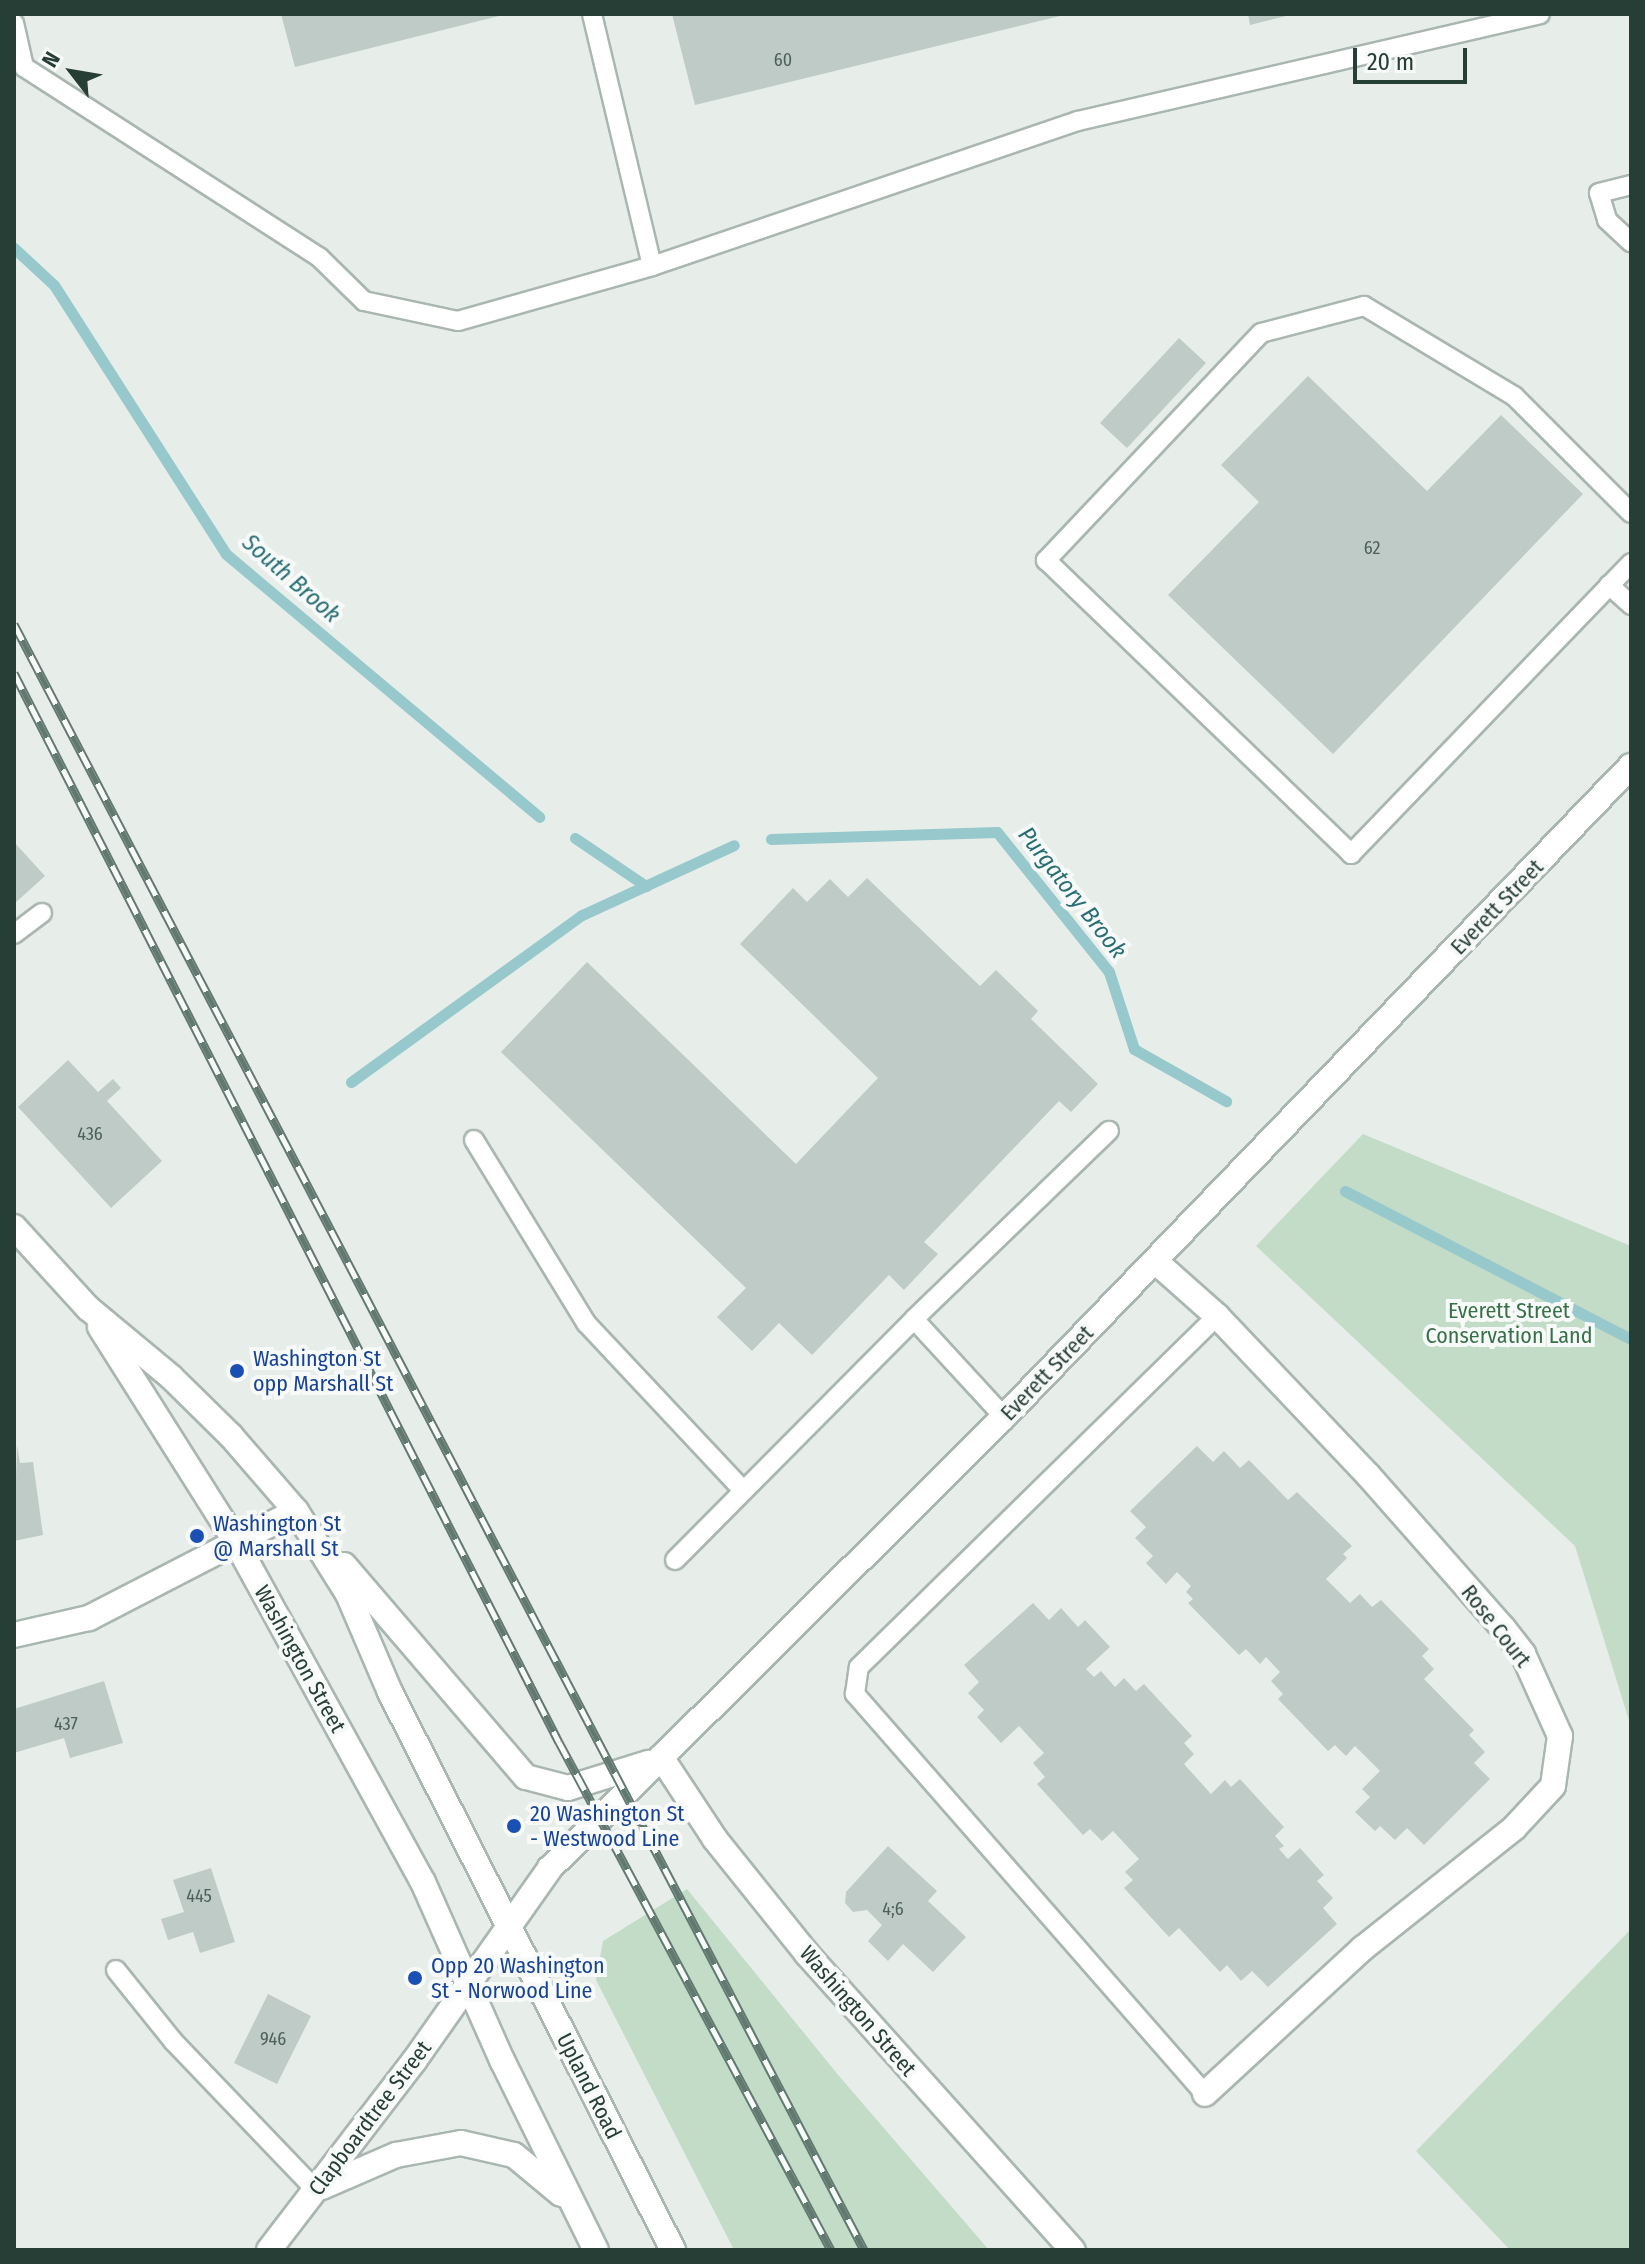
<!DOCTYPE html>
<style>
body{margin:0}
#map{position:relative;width:1645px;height:2264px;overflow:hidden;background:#e7eeea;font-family:"Fira Sans Condensed",sans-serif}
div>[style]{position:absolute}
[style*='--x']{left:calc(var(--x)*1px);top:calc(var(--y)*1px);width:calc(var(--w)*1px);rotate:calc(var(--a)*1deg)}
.green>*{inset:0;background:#c3dcc7}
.stream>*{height:11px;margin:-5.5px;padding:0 5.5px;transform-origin:5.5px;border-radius:5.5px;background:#96c8cc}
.building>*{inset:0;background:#bfcbc6}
.roads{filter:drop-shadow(2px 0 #aab6b0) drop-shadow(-2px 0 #aab6b0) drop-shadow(0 2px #aab6b0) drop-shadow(0 -2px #aab6b0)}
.lane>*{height:18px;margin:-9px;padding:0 9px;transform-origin:9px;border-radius:9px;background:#fff}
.street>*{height:24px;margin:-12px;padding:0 12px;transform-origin:12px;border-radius:12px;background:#fff}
.secondary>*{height:24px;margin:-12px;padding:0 12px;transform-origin:12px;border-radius:12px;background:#fff}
.rail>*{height:9px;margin-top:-4.5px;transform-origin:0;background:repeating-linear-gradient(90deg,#f7faf9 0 18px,#627971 0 36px);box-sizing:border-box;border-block:2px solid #627971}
.dots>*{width:22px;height:22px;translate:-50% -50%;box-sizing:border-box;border:4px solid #f7faf9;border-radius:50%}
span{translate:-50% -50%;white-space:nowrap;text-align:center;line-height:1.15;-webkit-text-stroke:8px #f7faf9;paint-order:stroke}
.number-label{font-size:18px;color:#4d615a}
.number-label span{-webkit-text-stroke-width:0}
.street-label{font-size:22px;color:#273e36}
.park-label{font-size:22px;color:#367147}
.transit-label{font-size:22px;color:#164399}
.left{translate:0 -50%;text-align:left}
.water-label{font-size:24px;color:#276e74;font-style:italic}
.frame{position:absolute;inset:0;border:16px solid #273e36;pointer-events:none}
.north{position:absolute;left:32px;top:32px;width:80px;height:80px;-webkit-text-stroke:6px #f7faf9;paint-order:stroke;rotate:301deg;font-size:22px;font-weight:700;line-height:32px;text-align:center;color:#273e36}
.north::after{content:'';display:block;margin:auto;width:28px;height:36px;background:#273e36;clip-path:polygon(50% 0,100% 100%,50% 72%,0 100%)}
.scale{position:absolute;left:1353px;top:48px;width:114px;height:36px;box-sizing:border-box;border:4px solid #273e36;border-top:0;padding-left:10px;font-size:24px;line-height:28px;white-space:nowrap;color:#273e36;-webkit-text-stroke:6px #f7faf9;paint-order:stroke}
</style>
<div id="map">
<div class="green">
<i style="clip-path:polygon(1363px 1134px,1631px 1246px,1631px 1727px,1575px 1546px,1256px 1246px)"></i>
<i style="clip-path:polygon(687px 1889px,839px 2076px,989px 2250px,734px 2250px,596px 1980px,603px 1941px)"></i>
<i style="clip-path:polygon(1631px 1929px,1631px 2250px,1510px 2250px,1416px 2151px)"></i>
</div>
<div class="stream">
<i style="--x:14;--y:248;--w:54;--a:42.8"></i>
<i style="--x:54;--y:285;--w:319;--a:57.4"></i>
<i style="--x:226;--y:554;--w:409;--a:40"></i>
<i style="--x:575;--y:838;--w:86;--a:34.1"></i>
<i style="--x:771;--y:839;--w:226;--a:-1.8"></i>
<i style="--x:997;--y:832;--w:179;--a:51.3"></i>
<i style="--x:1109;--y:972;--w:81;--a:72"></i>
<i style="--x:1134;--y:1049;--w:106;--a:29.5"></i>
<i style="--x:351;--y:1082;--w:285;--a:-35.9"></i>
<i style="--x:582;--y:915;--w:167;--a:-24.7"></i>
<i style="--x:1345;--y:1191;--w:322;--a:27.4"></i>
</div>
<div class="building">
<i style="clip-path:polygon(281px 14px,503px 14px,503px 15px,295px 67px)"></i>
<i style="clip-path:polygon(672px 14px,1064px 14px,1064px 15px,695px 105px)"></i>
<i style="clip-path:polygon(1248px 14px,1290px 14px,1290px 15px,1250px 25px)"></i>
<i style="clip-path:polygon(1179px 338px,1206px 363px,1127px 448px,1100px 423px)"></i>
<i style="clip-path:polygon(1308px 376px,1427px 491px,1501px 415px,1583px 494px,1333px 754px,1168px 595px,1259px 502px,1221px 465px)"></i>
<i style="clip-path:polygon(14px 842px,45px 876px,14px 904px)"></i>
<i style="clip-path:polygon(867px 878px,980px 986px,996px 970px,1038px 1011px,1031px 1019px,1098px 1084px,1071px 1112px,1059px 1101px,924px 1242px,938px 1254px,904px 1290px,889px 1275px,812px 1355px,779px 1323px,752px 1351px,717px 1317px,746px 1288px,501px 1052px,587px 962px,796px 1164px,878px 1078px,740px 944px,793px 888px,807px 902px,830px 879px,848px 897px)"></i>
<i style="clip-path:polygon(68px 1060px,98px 1092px,113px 1079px,121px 1088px,107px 1101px,162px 1161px,111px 1208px,18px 1107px)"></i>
<i style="clip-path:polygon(17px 1445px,20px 1463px,33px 1462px,43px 1535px,14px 1541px)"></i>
<i style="clip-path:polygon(1197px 1446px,1213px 1462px,1224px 1451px,1240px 1468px,1249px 1460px,1288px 1500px,1297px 1492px,1352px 1546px,1343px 1554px,1347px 1558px,1326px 1579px,1350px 1603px,1360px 1594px,1372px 1607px,1381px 1600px,1429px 1649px,1422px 1656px,1434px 1669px,1424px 1679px,1474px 1730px,1469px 1735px,1485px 1752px,1474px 1763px,1490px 1779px,1424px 1845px,1407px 1828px,1395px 1840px,1380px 1826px,1375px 1831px,1355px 1812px,1370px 1797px,1362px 1789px,1380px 1771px,1355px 1746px,1346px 1756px,1335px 1745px,1328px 1751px,1278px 1699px,1283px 1694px,1271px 1681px,1280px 1672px,1266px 1657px,1260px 1664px,1246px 1649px,1239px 1655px,1188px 1603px,1193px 1599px,1186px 1592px,1191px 1586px,1177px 1572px,1166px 1584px,1146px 1563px,1153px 1556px,1135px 1538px,1146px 1527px,1130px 1511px)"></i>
<i style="clip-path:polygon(1033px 1603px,1049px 1620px,1061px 1608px,1078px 1627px,1085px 1620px,1110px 1647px,1086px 1669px,1094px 1677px,1101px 1671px,1115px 1687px,1124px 1678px,1136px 1691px,1144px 1684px,1192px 1736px,1184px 1743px,1194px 1754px,1184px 1764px,1211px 1794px,1225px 1780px,1231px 1787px,1240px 1779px,1284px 1827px,1275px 1836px,1284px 1846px,1279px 1849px,1288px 1859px,1300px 1848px,1324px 1875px,1317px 1881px,1333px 1898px,1323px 1908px,1337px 1924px,1268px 1987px,1252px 1971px,1241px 1981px,1227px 1965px,1220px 1972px,1179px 1928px,1169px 1937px,1124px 1888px,1133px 1880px,1125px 1872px,1139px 1859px,1113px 1831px,1102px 1841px,1090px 1829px,1083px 1835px,1037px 1784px,1045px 1777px,1033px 1763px,1044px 1753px,1019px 1726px,1001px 1743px,977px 1717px,984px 1710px,968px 1693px,979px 1682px,964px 1665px)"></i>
<i style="clip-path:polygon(104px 1681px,123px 1743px,70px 1758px,64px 1738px,14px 1753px,14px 1709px)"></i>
<i style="clip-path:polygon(888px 1846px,937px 1891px,928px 1901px,966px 1937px,933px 1972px,903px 1944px,888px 1961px,868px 1941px,882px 1925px,867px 1910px,853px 1912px,845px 1903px,846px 1892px)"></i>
<i style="clip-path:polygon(211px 1868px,235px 1942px,200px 1953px,193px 1932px,168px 1940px,161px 1919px,184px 1912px,173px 1880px)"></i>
<i style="clip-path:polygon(268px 1994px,311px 2016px,277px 2084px,234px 2063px)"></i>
</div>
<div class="roads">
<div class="lane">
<i style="--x:592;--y:14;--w:259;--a:76.6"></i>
<i style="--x:652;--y:266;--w:450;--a:-18.8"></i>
<i style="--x:1078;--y:121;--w:474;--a:-13"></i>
<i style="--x:14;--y:23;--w:45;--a:77.2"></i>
<i style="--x:24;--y:67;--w:351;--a:32.8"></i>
<i style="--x:319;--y:257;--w:63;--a:44.4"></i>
<i style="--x:364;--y:301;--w:96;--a:12"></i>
<i style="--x:458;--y:321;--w:202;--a:-15.8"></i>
<i style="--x:1631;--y:185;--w:33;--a:166"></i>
<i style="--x:1599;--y:193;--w:28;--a:73"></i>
<i style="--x:1607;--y:220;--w:33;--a:43"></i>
<i style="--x:1631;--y:513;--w:165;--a:-135"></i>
<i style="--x:1514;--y:396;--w:175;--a:-149"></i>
<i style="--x:1364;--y:306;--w:106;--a:165.3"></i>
<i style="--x:1261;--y:333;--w:313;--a:133.4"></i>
<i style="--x:1046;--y:560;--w:424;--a:43.9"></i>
<i style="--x:1351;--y:854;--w:404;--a:-46.1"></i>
<i style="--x:1609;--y:585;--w:30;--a:42"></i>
<i style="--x:14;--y:934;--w:35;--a:-37"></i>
<i style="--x:474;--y:1140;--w:215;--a:58.5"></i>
<i style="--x:586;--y:1323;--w:229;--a:46.8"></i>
<i style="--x:1004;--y:1417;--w:133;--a:-132.6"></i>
<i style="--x:914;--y:1319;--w:271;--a:-44"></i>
<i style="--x:675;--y:1560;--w:339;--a:-45.2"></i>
<i style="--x:116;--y:1970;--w:91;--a:51.2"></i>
<i style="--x:173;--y:2041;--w:207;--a:46.2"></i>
<i style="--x:1205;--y:2094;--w:532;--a:-131.19"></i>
<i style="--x:855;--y:1694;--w:27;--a:-82"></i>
<i style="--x:859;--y:1667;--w:501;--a:-44.43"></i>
</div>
<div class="street">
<i style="--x:1155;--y:1261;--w:83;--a:41.6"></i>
<i style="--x:1217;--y:1316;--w:219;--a:46.5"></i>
<i style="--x:1368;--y:1475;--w:204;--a:48.6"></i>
<i style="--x:1503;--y:1628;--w:33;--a:52"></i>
<i style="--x:1523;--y:1654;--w:90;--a:65.7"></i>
<i style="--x:1560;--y:1736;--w:50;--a:98"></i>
<i style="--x:1553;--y:1786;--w:57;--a:132.9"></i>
<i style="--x:1514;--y:1828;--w:193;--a:141.5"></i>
<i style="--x:1363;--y:1948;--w:215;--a:137.3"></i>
<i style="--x:14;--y:1635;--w:77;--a:-12.8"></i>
<i style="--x:89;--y:1618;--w:233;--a:-27.3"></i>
</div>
<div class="secondary">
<i style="--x:14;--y:1227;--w:110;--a:47.6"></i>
<i style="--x:88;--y:1308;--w:108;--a:39.7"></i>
<i style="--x:171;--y:1377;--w:84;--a:44.5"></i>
<i style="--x:231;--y:1436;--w:99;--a:49.1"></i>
<i style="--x:296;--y:1511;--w:98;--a:57.9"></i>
<i style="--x:348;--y:1594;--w:107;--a:66.8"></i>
<i style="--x:390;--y:1692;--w:626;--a:63.11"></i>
<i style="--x:100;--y:1327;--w:257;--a:57.7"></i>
<i style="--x:237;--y:1544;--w:386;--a:61.2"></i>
<i style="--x:423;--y:1882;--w:195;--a:66.1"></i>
<i style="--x:502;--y:2060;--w:212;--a:63.7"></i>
<i style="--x:344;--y:1565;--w:279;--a:49.4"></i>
<i style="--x:526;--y:1777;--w:43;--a:14.7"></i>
<i style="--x:568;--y:1788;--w:84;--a:-17.4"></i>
<i style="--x:661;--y:1757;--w:98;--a:56.6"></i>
<i style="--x:715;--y:1839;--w:147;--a:51.3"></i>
<i style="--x:807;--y:1954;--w:398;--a:48.1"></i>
<i style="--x:322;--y:2187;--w:81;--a:-23.4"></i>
<i style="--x:396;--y:2155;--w:66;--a:-10.5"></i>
<i style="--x:461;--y:2143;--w:54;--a:12.8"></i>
<i style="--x:514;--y:2155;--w:61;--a:39.7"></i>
<i style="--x:269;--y:2250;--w:238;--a:-52.5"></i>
<i style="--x:414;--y:2061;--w:236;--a:-54.8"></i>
<i style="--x:550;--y:1868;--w:640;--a:-44.81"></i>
<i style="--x:1004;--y:1417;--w:904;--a:-46.08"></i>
</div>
</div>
<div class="rail">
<i style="--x:14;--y:624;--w:1835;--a:62.4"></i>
<i style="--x:14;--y:673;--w:1200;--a:62.99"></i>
<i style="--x:559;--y:1742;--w:576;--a:61.83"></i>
</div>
<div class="dots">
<i style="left:237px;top:1371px;background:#1a4fb4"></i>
<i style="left:197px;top:1536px;background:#1a4fb4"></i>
<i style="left:514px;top:1826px;background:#1a4fb4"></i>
<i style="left:415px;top:1978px;background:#1a4fb4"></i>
</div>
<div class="number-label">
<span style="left:783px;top:60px">60</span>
<span style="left:1372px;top:548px">62</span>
<span style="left:90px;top:1134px">436</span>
<span style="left:66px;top:1724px">437</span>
<span style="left:199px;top:1896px">445</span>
<span style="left:893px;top:1909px">4;6</span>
<span style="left:273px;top:2039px">946</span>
</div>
<div class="street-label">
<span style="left:1497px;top:907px;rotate:-46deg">Everett Street</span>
<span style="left:1047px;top:1373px;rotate:-46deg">Everett Street</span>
<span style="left:1496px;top:1626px;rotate:52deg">Rose Court</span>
<span style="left:300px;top:1659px;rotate:61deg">Washington Street</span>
<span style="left:858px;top:2011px;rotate:49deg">Washington Street</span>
<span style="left:589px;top:2086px;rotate:63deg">Upland Road</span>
<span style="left:370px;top:2118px;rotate:-53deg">Clapboardtree Street</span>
</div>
<div class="park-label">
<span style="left:1509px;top:1323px">Everett Street<br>Conservation Land</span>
</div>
<div class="transit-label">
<span class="left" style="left:253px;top:1371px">Washington St<br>opp Marshall St</span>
<span class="left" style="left:213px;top:1536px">Washington St<br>@ Marshall St</span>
<span class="left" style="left:530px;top:1826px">20 Washington St<br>- Westwood Line</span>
<span class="left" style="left:431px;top:1978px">Opp 20 Washington<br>St - Norwood Line</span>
</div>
<div class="water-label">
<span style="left:291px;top:579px;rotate:41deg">South Brook</span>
<span style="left:1072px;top:893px;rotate:52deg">Purgatory Brook</span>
</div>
<div class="frame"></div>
<div class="north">N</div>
<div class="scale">20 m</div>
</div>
